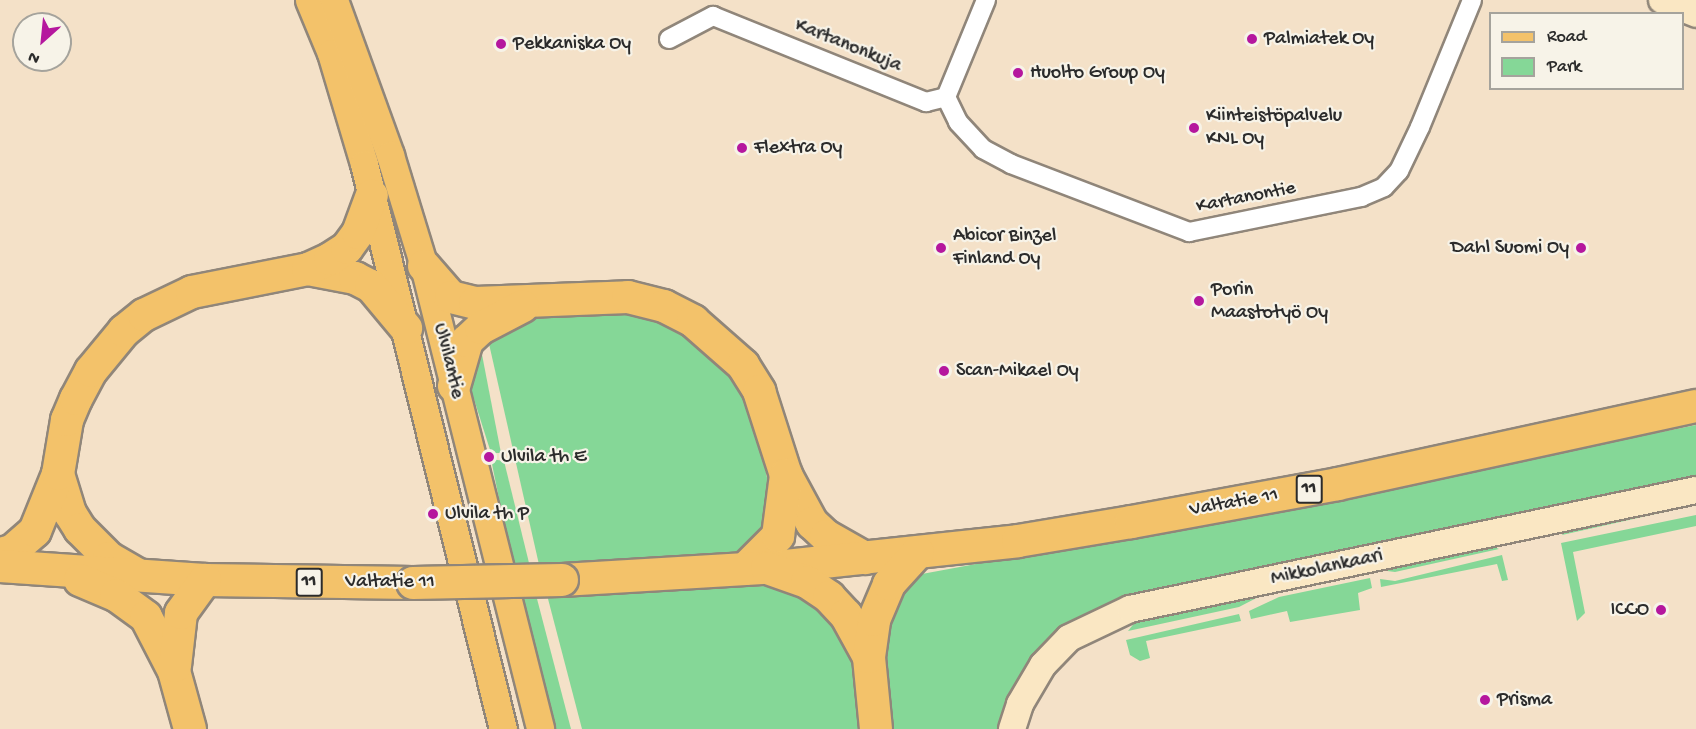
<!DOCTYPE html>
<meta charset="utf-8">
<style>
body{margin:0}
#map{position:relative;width:1696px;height:729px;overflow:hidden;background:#f4e1c8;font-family:"Gochi Hand",sans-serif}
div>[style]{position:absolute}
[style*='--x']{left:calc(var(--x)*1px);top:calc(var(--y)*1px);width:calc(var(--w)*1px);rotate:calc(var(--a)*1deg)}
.green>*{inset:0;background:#85d797}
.roads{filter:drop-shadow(2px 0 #90867a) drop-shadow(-2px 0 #90867a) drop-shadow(0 2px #90867a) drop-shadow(0 -2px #90867a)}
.street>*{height:18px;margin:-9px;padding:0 9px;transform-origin:9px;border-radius:9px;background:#fff}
.secondary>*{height:26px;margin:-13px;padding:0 13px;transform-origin:13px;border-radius:13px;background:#fae7c3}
.primary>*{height:27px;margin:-13.5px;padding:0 13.5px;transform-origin:13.5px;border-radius:13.5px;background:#f3c26a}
.highway>*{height:32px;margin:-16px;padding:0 16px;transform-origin:16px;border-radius:16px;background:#f3c26a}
.bridges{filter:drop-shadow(2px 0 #90867a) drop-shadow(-2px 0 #90867a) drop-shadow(0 2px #90867a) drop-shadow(0 -2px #90867a)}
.highway-bridge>*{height:32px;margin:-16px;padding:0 16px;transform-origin:16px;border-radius:16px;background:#f3c26a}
.dots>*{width:16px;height:16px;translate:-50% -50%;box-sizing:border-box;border:3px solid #f7f3e8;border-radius:50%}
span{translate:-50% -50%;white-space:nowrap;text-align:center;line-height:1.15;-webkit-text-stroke:4.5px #f7f3e8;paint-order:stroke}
.shield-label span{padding:2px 4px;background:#f7f3e8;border:2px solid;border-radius:4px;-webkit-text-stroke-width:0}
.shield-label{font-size:18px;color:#2b2b2b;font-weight:700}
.poi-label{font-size:20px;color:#2b2b2b}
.left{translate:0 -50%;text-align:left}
.right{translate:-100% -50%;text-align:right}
.street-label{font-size:20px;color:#2b2b2b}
.legend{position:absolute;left:1489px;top:12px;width:195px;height:78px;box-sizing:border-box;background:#f7f3e8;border:2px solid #a5a39c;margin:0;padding:8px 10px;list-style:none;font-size:18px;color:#2b2b2b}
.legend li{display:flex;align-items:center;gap:12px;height:30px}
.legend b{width:30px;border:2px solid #a5a39c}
.north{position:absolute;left:12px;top:12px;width:60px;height:60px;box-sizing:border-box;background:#f7f3e8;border:2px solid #a5a39c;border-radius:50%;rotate:207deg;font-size:16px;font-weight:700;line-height:24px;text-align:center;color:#2b2b2b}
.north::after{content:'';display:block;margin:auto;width:21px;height:27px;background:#b5179e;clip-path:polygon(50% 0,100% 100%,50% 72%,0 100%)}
</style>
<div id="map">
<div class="green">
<i style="clip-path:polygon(592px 308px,649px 317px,695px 340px,731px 376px,755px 415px,773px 509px,771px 533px,729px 560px,540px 569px,487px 335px,521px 321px)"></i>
<i style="clip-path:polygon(479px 339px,501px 453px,491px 453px,466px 374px)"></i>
<i style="clip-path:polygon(1696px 425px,1696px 481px,1060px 631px,1031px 660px,1012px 695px,1000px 729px,888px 729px,882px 632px,887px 603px,911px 576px,1340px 497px)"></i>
<i style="clip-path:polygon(491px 459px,504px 461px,530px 567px,513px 568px)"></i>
<i style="clip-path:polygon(1696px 496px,1696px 505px,1562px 535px,1567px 526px)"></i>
<i style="clip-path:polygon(1696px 515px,1696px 526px,1573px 552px,1585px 613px,1577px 621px,1561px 543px)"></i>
<i style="clip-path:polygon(1485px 543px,1499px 549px,1395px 572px,1372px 569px)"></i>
<i style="clip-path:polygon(1502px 555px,1508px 580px,1502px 581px,1497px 564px,1381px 587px,1380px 579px,1395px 581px)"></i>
<i style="clip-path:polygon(1370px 578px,1372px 588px,1358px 593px,1360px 610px,1290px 622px,1287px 611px,1251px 619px,1249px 611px,1279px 597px)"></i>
<i style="clip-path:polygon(766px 586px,795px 589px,818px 601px,855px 656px,863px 729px,582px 729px,547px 595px)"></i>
<i style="clip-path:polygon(1270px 591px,1239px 607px,1128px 631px,1136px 621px)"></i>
<i style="clip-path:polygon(519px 594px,536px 595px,571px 729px,553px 729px)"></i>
<i style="clip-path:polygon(1239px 614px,1241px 621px,1146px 641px,1150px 658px,1140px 661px,1130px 655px,1126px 640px)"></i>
</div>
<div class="roads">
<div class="street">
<i style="--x:986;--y:0;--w:105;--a:112.4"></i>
<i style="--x:946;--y:97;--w:28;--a:64"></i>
<i style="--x:958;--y:122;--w:37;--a:47"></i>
<i style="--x:983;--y:149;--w:32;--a:28"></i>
<i style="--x:1011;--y:164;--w:191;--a:20.9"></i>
<i style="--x:1189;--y:232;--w:176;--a:-11.5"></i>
<i style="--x:1361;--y:197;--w:25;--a:-23"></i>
<i style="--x:1384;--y:187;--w:22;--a:-47"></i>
<i style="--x:1399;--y:171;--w:49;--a:-64.5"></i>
<i style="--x:1420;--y:127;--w:137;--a:-67.7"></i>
<i style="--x:669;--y:39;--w:50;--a:-27.6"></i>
<i style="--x:713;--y:16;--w:230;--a:22"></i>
<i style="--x:926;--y:102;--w:21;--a:-14"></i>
</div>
<div class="secondary">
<i style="--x:1662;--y:0;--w:37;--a:22"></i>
<i style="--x:1012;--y:729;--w:26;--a:-72"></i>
<i style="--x:1020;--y:704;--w:45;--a:-59.5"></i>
<i style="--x:1043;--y:665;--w:37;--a:-46"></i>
<i style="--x:1069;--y:638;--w:68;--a:-25.4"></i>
<i style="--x:1130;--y:609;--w:578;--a:-11.87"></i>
</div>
<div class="primary">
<i style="--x:309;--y:0;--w:57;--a:67.5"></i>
<i style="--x:331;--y:53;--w:116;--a:73.4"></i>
<i style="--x:364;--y:164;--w:582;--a:76.18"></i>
<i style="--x:334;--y:0;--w:165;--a:70.1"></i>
<i style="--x:390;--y:155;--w:116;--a:73"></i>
<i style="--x:424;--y:266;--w:477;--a:75.9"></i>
</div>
<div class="highway">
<i style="--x:424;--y:266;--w:41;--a:48.9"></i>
<i style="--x:451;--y:297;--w:25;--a:14"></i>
<i style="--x:475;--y:303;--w:153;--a:-2.2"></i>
<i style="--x:628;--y:297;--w:37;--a:14"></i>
<i style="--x:664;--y:306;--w:33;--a:27"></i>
<i style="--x:693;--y:321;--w:67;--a:41.3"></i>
<i style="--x:743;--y:365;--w:31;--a:58"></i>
<i style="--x:759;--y:391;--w:88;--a:72.2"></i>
<i style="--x:786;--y:475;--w:55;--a:61.6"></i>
<i style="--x:812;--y:523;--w:19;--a:43"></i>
<i style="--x:826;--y:536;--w:45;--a:29.4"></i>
<i style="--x:308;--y:269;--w:48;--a:10.8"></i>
<i style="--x:355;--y:278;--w:18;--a:27"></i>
<i style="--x:371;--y:286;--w:55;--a:50.2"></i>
<i style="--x:454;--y:386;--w:47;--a:-73.9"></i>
<i style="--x:467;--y:341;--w:19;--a:-43"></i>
<i style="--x:481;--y:328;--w:47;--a:-27.6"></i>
<i style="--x:58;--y:474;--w:41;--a:72.9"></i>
<i style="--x:70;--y:513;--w:19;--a:58"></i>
<i style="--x:80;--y:529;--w:41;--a:45"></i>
<i style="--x:109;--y:558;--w:34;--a:30"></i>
<i style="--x:0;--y:554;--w:12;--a:-14"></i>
<i style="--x:12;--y:551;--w:30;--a:-41"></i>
<i style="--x:35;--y:531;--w:61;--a:-68"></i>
<i style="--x:58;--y:474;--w:55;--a:-80.5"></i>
<i style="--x:67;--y:420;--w:23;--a:-67"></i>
<i style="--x:76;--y:399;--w:32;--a:-62"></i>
<i style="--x:91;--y:371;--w:52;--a:-50.5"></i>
<i style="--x:124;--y:331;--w:26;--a:-39"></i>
<i style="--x:144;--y:315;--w:53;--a:-25.6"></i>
<i style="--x:192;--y:292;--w:118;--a:-11.2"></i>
<i style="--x:308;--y:269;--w:24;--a:-24"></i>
<i style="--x:330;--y:259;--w:20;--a:-33"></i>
<i style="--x:347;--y:248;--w:19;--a:-54"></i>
<i style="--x:358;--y:233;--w:40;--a:-69.8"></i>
<i style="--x:0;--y:566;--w:205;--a:3.9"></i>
<i style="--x:205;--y:580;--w:208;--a:0.8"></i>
<i style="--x:767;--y:568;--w:252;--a:-6.1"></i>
<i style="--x:1018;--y:541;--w:115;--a:-9.5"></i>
<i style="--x:1131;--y:522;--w:210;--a:-10.4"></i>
<i style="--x:1338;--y:484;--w:366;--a:-12.3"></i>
<i style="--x:745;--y:569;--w:47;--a:-45"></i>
<i style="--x:778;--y:536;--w:62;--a:-82.5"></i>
<i style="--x:80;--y:580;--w:39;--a:23"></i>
<i style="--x:116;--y:595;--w:37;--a:36"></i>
<i style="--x:146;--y:617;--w:61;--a:62.6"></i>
<i style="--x:174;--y:671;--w:60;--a:74.6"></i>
<i style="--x:562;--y:580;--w:205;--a:-3.4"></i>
<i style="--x:767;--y:568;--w:42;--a:19.3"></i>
<i style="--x:807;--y:582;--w:27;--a:34"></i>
<i style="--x:829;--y:597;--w:25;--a:47"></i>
<i style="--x:846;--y:615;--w:48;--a:61.3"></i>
<i style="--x:175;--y:666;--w:53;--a:-83.5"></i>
<i style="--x:181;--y:613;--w:41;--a:-54"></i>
<i style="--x:876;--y:729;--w:72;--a:-95.6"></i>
<i style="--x:869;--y:657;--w:37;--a:-82"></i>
<i style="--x:874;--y:620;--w:39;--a:-67"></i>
<i style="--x:889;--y:584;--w:43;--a:-47.8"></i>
</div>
</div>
<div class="bridges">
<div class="highway-bridge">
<i style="--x:413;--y:583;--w:149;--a:-1.2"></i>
</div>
</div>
<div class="dots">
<i style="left:1252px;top:39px;background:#b5179e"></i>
<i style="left:501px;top:44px;background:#b5179e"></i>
<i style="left:1018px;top:73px;background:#b5179e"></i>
<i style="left:1194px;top:128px;background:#b5179e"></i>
<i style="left:742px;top:148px;background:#b5179e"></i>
<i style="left:941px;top:248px;background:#b5179e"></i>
<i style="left:1581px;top:248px;background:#b5179e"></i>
<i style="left:1199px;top:301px;background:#b5179e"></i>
<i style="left:944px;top:371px;background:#b5179e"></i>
<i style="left:489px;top:457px;background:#b5179e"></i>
<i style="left:433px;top:514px;background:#b5179e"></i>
<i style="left:1661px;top:610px;background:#b5179e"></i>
<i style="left:1485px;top:700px;background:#b5179e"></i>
</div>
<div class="shield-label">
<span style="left:1309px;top:489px">11</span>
<span style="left:309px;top:582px">11</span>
</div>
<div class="poi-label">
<span class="left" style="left:1264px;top:39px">Palmiatek Oy</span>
<span class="left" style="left:513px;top:44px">Pekkaniska Oy</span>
<span class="left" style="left:1030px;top:73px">Huolto Group Oy</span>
<span class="left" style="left:1206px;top:128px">Kiinteistöpalvelu<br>KNL Oy</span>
<span class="left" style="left:754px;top:148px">Flextra Oy</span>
<span class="left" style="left:953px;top:248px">Abicor Binzel<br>Finland Oy</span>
<span class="right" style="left:1569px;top:248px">Dahl Suomi Oy</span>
<span class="left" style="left:1211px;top:302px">Porin<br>Maastotyö Oy</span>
<span class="left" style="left:956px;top:371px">Scan-Mikael Oy</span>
<span class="left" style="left:501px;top:457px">Ulvila th E</span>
<span class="left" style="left:445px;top:514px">Ulvila th P</span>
<span class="right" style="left:1649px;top:610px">ICCO</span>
<span class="left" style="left:1497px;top:700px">Prisma</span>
</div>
<div class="street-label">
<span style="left:848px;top:46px;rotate:22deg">Kartanonkuja</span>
<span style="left:1246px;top:198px;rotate:-11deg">Kartanontie</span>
<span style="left:448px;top:361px;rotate:76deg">Ulvilantie</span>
<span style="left:1234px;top:503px;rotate:-10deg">Valtatie 11</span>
<span style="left:1327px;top:568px;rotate:-12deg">Mikkolankaari</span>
<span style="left:390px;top:582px">Valtatie 11</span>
</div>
<ul class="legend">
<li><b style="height:8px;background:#f3c26a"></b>Road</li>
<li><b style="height:16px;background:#85d797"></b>Park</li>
</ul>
<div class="north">N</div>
</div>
